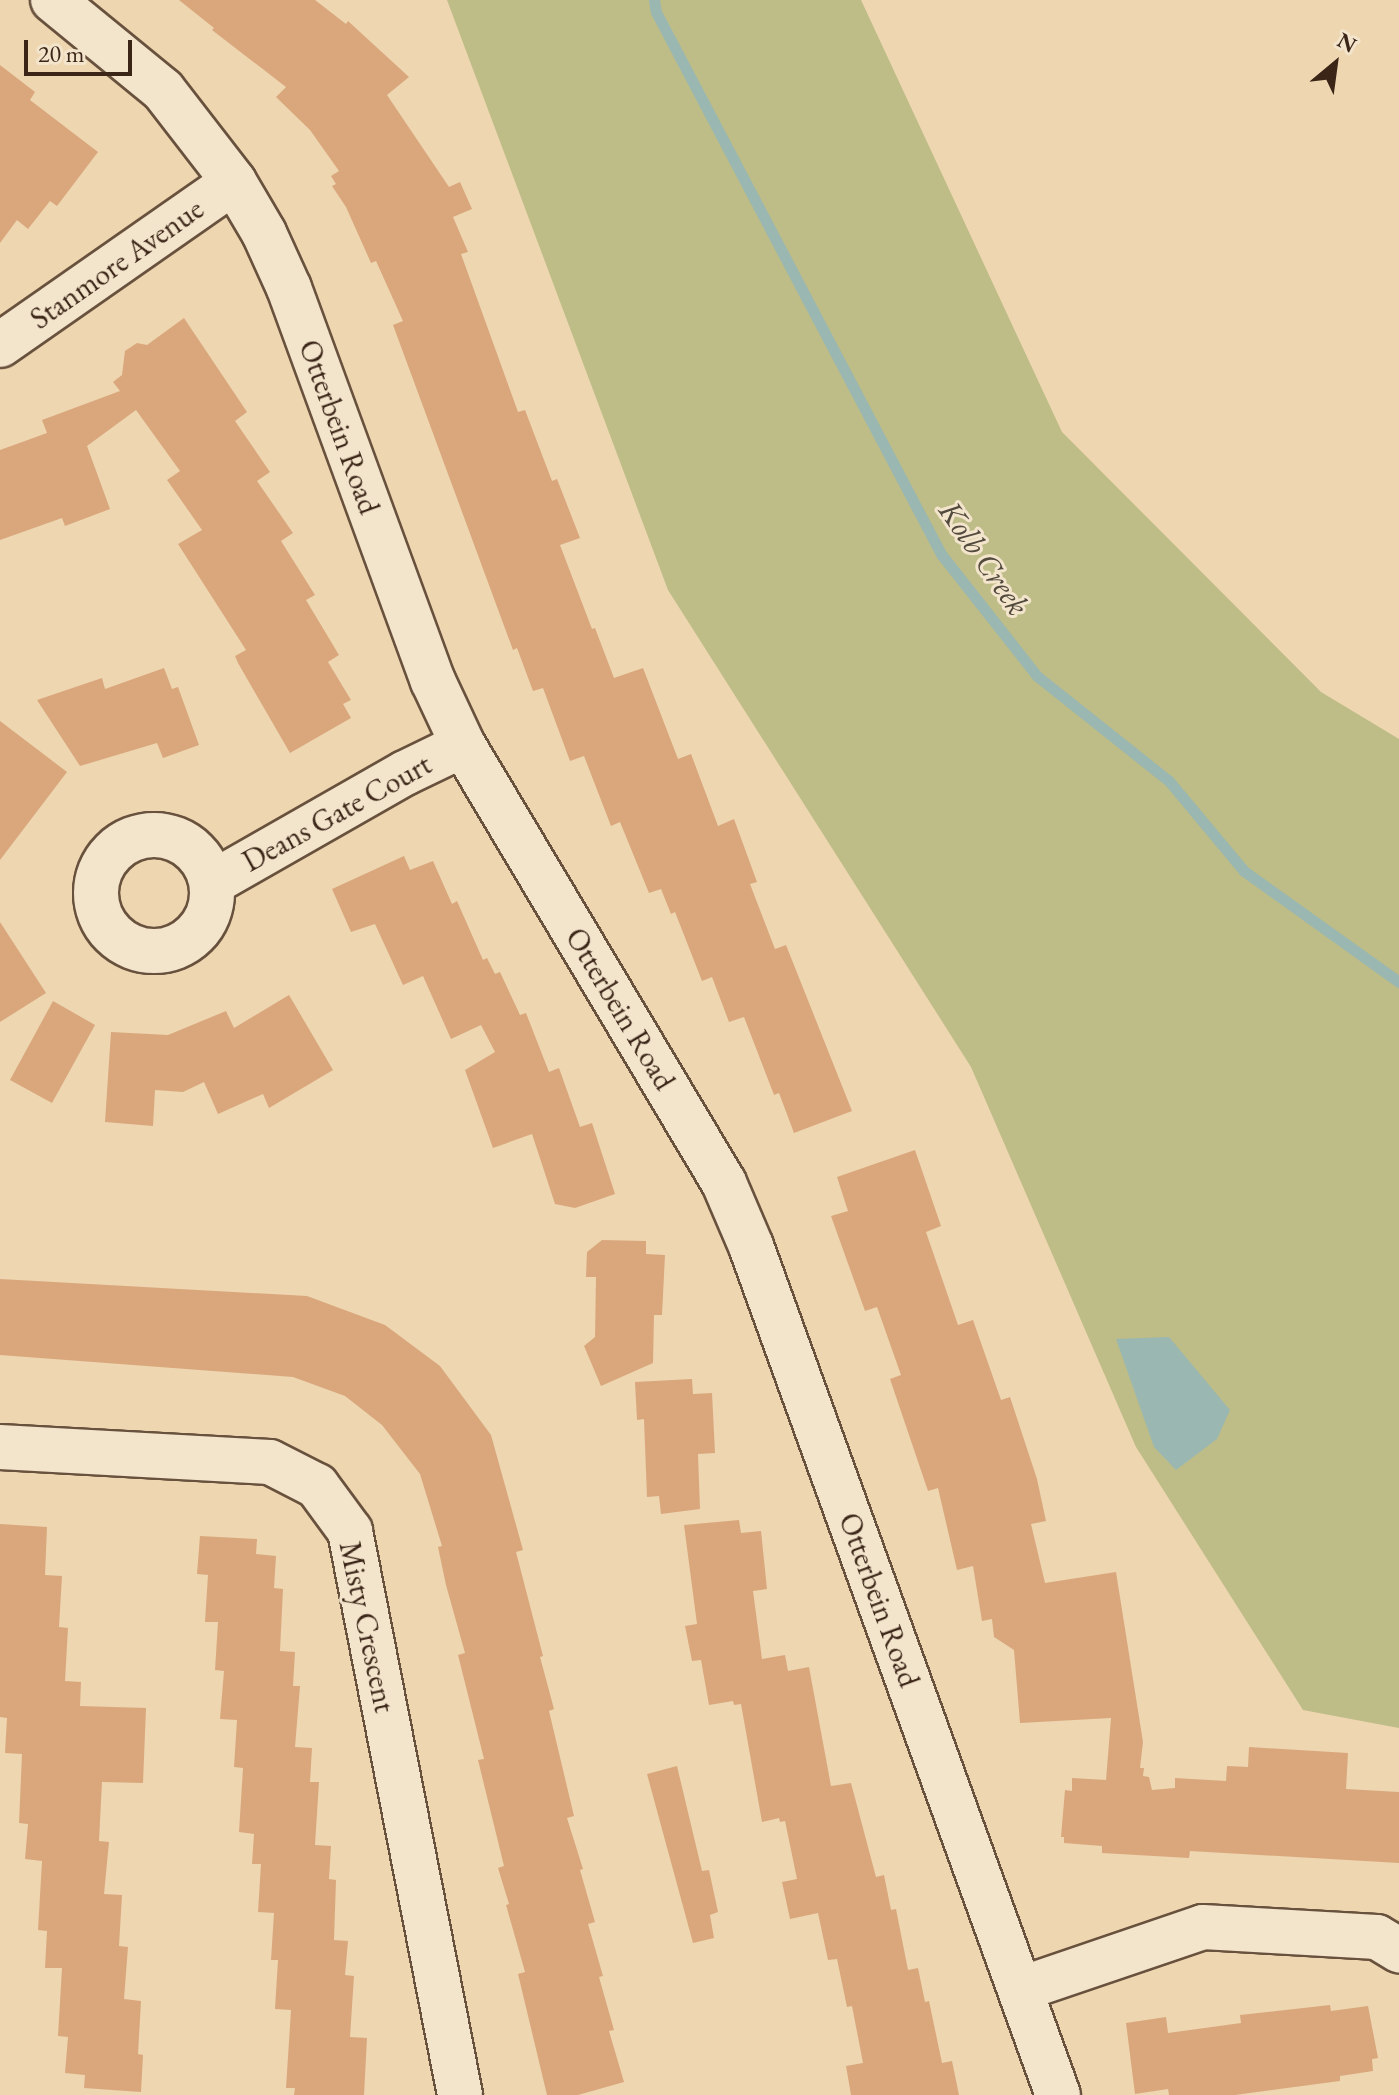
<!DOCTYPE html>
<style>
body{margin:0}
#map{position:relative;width:1399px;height:2095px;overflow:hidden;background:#edd6b0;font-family:"EB Garamond",serif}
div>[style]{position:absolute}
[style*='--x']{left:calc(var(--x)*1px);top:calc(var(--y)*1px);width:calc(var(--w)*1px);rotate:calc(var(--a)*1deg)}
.green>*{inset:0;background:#bebc87}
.water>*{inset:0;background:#9ab8b1}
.stream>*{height:11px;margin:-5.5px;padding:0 5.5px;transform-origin:5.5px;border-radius:5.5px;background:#9ab8b1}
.building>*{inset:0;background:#daa77d}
.roads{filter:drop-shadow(2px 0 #68513d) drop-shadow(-2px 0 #68513d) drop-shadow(0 2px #68513d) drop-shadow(0 -2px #68513d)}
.minor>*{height:44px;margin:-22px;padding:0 22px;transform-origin:22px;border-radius:22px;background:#f3e4cc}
.minor>.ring{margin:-22px;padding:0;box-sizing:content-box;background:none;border:44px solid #f3e4cc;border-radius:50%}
span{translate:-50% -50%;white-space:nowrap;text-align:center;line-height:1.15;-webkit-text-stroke:6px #f3e4cc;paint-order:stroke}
.street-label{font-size:30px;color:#3b2517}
.water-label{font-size:32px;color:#534a3e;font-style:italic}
.north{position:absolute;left:1295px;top:24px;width:80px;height:80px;-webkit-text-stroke:6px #f3e4cc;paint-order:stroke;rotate:29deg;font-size:22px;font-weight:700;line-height:32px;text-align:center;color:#3b2517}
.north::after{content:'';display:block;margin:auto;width:28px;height:36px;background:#3b2517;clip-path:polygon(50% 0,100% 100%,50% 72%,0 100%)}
.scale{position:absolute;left:24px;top:40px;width:108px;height:36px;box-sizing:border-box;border:4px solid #3b2517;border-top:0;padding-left:10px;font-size:24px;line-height:28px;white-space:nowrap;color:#3b2517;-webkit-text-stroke:6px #f3e4cc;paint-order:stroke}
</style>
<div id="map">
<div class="green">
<i style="clip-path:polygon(447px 0,861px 0,1062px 432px,1321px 692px,1399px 739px,1399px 1728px,1303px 1710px,1136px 1447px,971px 1067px,668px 590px)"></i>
</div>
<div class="water">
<i style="clip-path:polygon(1169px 1337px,1230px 1410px,1217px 1439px,1176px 1470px,1154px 1447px,1116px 1339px)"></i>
</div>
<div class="stream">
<i style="--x:654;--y:0;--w:12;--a:81"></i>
<i style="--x:656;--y:12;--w:612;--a:62.26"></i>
<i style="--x:941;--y:554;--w:155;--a:51.8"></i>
<i style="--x:1037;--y:676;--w:169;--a:38.5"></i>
<i style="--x:1169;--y:781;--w:117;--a:50.2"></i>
<i style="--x:1244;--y:871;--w:191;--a:35.6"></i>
</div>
<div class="building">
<i style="clip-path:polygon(179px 0,315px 0,346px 24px,348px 21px,409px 77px,387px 95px,449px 187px,460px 182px,472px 209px,453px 217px,468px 252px,461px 254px,518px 412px,525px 410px,552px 481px,557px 479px,580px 538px,560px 545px,592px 629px,595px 628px,614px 678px,643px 668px,678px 759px,691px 754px,718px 826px,734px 819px,757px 882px,750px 884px,775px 949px,786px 945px,852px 1111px,794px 1133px,779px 1093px,774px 1095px,744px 1017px,729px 1022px,712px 977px,702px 981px,675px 912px,671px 914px,661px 889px,649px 893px,620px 822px,611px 826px,584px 756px,570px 761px,543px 688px,533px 691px,517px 648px,513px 650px,393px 325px,403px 321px,376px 261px,371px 263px,346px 207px,332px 186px,336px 184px,331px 176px,339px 171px,310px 130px,276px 97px,286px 87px,212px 30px,214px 28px)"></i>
<i style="clip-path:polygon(0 65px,35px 92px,30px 100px,98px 152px,57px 206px,50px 201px,28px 229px,17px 220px,0 243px)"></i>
<i style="clip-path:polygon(184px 318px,247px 412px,235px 421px,270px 472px,257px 481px,293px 533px,281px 541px,315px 595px,306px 600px,339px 655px,328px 662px,351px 700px,343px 704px,351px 718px,290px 753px,238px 663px,235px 656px,246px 650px,178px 544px,202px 530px,167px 480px,180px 471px,136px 410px,87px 446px,110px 509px,65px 526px,62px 518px,0 540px,0 450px,47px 433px,42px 420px,120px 391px,113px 382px,122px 375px,125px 351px,137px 343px,147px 345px)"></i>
<i style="clip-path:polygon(164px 668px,172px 689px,178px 687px,199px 745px,163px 758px,157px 743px,80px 766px,37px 700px,102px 678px,105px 689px)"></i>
<i style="clip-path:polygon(0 721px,67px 772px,0 860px)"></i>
<i style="clip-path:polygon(404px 856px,410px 870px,433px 861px,452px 904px,457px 901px,483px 960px,487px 958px,495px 974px,500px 972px,520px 1015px,526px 1013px,549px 1072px,559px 1068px,580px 1127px,592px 1123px,615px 1194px,575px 1208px,555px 1204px,532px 1134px,493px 1148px,465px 1070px,495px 1052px,481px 1025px,451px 1039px,423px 976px,403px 985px,375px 924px,351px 932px,332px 889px)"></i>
<i style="clip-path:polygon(0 922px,46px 993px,0 1022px)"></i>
<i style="clip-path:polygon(289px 995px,333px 1070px,269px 1108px,263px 1094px,218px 1114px,204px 1082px,183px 1092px,155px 1090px,153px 1126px,105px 1122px,111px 1032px,168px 1035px,226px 1011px,234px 1028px)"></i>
<i style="clip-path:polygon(53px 1001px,95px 1025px,52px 1103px,10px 1080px)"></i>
<i style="clip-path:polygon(915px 1150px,941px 1226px,926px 1232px,958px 1325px,973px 1320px,1001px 1400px,1010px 1397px,1037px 1479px,1046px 1521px,1031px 1524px,1045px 1583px,1116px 1572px,1143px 1742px,1140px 1768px,1144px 1768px,1143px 1776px,1149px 1777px,1152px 1790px,1175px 1788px,1175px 1778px,1226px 1781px,1227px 1766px,1248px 1767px,1249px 1747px,1348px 1753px,1346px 1789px,1399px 1792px,1399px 1863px,1190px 1851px,1189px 1858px,1102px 1853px,1102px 1846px,1064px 1843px,1064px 1837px,1061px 1837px,1065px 1790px,1072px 1791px,1072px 1778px,1106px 1780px,1111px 1718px,1020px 1723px,1014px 1650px,994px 1637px,992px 1619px,982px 1621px,973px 1566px,957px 1570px,938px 1488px,928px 1491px,890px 1379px,901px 1375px,877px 1307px,865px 1311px,831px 1216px,848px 1211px,837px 1177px)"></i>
<i style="clip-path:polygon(602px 1240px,646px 1241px,646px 1254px,665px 1255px,662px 1315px,654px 1315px,653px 1363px,601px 1386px,584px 1346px,595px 1337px,596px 1277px,586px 1277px,587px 1252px)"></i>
<i style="clip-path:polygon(0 1279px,307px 1296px,385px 1325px,440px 1366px,491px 1435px,523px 1550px,516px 1552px,543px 1656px,540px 1657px,554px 1709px,549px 1711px,574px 1816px,567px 1818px,583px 1869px,580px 1870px,595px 1922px,588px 1924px,603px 1976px,599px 1977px,614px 2030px,609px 2031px,624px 2082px,578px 2095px,547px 2095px,518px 1974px,525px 1972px,506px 1905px,509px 1904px,498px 1868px,504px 1866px,478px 1760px,484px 1759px,458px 1655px,465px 1653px,446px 1585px,438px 1547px,442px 1546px,420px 1474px,382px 1425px,345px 1396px,293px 1377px,0 1355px)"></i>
<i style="clip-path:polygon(692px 1379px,693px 1394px,712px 1393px,715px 1453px,698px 1454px,700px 1509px,661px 1514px,659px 1496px,647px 1497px,644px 1419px,637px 1420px,635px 1382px)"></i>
<i style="clip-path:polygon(739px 1520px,741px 1533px,761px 1531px,767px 1589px,753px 1591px,762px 1659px,785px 1655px,788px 1671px,809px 1667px,831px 1786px,851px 1783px,876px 1877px,884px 1875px,891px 1910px,896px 1909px,908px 1970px,918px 1968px,925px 2002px,929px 2001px,942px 2063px,952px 2061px,959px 2095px,851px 2095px,846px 2066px,863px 2063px,852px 2006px,847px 2007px,837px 1959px,828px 1960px,818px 1913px,790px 1919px,782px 1882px,797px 1879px,785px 1821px,780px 1822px,779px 1818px,762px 1822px,741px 1704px,734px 1705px,733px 1701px,709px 1705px,701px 1660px,692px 1661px,685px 1626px,697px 1624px,684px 1525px)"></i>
<i style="clip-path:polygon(0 1524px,47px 1527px,45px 1575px,62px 1576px,59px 1627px,68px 1628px,65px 1681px,81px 1682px,80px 1706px,146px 1708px,143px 1783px,102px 1782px,99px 1841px,109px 1842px,104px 1894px,122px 1895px,119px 1946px,128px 1947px,124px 1999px,141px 2001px,138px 2054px,143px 2055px,141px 2092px,84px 2088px,85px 2075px,65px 2073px,68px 2037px,58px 2036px,62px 1968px,45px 1968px,47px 1931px,38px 1930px,42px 1861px,25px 1859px,28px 1824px,19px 1823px,22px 1754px,5px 1753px,7px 1718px,0 1717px)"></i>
<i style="clip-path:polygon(200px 1536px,257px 1539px,256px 1554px,276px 1556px,274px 1588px,283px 1589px,280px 1651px,295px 1652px,293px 1686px,300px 1686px,295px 1747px,312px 1748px,310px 1782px,319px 1782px,315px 1845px,331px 1846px,329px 1879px,336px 1880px,334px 1940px,348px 1941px,345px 1975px,354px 1976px,350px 2037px,367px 2038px,364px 2095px,294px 2095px,295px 2088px,286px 2088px,291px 2010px,275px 2009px,278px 1960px,271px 1960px,274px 1913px,258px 1912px,261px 1864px,252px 1864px,254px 1834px,239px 1832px,243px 1768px,234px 1767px,237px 1720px,220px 1719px,224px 1671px,215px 1670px,218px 1622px,205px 1622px,208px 1575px,197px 1574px)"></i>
<i style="clip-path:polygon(677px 1766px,702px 1871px,709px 1870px,718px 1912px,710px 1915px,714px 1938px,693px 1943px,647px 1774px)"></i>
<i style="clip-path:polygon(1330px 2005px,1331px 2011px,1368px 2006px,1378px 2058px,1372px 2059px,1373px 2071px,1340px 2076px,1340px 2081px,1235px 2095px,1169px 2095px,1168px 2089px,1135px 2094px,1126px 2023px,1166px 2017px,1168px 2033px,1241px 2023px,1240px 2015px)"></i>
</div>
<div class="roads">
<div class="minor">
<i style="--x:53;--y:0;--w:142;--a:39.3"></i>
<i style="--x:163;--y:90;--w:116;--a:52.3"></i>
<i style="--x:234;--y:182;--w:59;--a:59.5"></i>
<i style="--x:264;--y:233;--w:60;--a:65.6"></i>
<i style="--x:289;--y:288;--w:419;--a:69.9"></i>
<i style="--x:433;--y:681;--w:71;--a:64.9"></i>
<i style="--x:463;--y:745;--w:510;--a:59.21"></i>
<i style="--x:724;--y:1183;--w:69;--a:66.8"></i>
<i style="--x:751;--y:1246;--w:903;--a:70.12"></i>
<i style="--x:0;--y:345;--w:285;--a:-34.9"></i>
<i class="ring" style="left:96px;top:835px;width:72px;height:72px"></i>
<i style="--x:212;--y:883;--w:222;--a:-29.7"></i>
<i style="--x:405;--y:773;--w:64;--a:-25.8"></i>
<i style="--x:0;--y:1447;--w:270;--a:3.2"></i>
<i style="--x:270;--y:1462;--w:53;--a:27.1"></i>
<i style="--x:317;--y:1486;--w:56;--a:53.7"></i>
<i style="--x:350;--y:1531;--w:575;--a:78.96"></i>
<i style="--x:1021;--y:1989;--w:192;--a:-18.8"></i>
<i style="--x:1203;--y:1927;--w:174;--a:3.3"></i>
<i style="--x:1377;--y:1937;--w:26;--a:31"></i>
</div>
</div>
<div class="street-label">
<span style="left:117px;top:264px;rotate:-35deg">Stanmore Avenue</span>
<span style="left:339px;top:427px;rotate:70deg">Otterbein Road</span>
<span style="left:337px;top:813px;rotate:-29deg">Deans Gate Court</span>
<span style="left:620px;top:1009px;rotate:59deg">Otterbein Road</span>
<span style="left:879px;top:1600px;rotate:70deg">Otterbein Road</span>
<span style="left:367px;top:1627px;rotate:78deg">Misty Crescent</span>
</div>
<div class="water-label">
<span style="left:984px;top:558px;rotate:55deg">Kolb Creek</span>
</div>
<div class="north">N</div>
<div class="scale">20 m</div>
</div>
